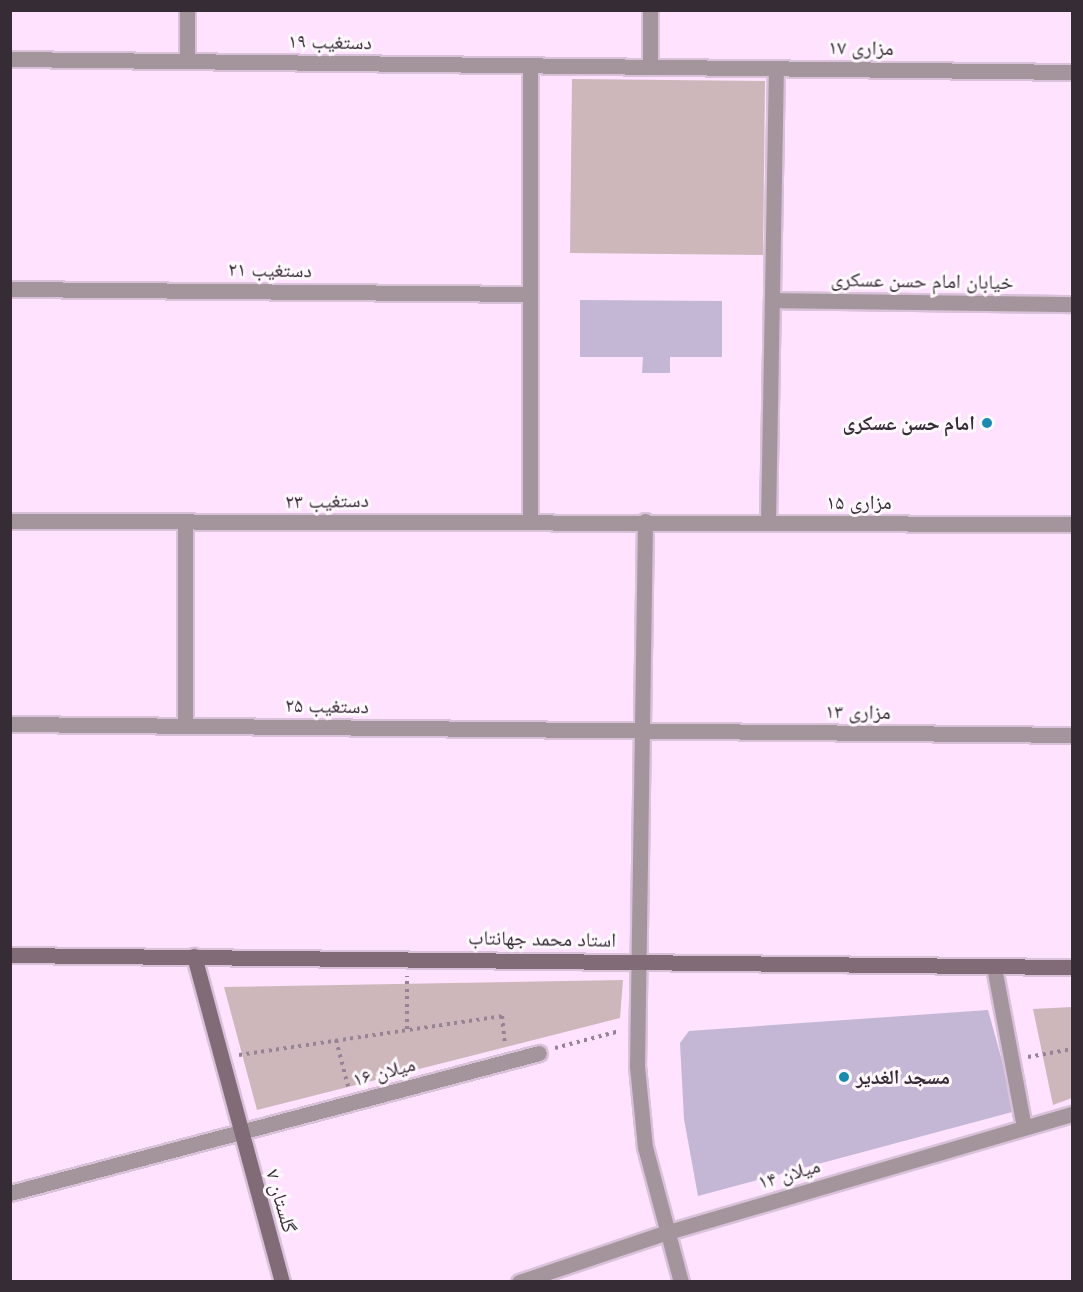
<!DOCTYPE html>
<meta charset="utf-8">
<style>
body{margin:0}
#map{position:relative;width:1083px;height:1292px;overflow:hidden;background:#fee2fe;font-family:Poppins,"Noto Naskh Arabic",sans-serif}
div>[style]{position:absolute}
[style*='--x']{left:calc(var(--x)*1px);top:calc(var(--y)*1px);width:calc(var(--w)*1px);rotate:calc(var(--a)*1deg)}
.green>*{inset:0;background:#ceb7bb}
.building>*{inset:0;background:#c4b6d5}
.path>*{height:4px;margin-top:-2px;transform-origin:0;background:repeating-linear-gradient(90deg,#968396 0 3px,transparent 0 7.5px)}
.roads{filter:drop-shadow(2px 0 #dac1da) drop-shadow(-2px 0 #dac1da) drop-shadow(0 2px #dac1da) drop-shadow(0 -2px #dac1da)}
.street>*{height:15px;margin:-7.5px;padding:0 7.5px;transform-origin:7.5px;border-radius:7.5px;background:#a4959c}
.secondary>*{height:15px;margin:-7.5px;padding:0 7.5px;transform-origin:7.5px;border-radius:7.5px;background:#816b76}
.dots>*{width:16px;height:16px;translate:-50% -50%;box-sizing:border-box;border:3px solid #fef8fd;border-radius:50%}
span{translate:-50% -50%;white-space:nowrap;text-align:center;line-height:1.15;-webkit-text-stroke:6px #fef8fd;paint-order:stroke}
.street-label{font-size:20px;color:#362c36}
.poi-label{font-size:20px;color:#362c36;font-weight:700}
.right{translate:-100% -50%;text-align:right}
.left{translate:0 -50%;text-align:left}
.frame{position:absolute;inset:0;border:12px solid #362c36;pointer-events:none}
</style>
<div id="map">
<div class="green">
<i style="clip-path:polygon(572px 79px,765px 81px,763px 255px,570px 253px)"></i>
<i style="clip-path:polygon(623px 980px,620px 1018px,257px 1110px,224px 987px)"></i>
<i style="clip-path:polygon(1072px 1007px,1072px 1098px,1053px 1105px,1033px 1009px)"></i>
</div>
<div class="building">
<i style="clip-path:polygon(580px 300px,722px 301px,722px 357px,670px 357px,670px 373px,642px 373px,643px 357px,580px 357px)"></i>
<i style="clip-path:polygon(988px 1010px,1016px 1111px,698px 1196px,684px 1119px,680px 1043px,689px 1031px)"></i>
</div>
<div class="path">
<i style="--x:407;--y:1029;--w:53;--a:-90"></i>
<i style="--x:336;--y:1040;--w:48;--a:75.4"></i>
<i style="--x:555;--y:1048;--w:67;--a:-14.7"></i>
<i style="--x:239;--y:1055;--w:266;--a:-8.4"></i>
<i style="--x:502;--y:1016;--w:27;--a:84"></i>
<i style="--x:1028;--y:1057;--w:45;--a:-10.3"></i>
</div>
<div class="roads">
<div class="street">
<i style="--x:187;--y:10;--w:51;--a:90"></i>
<i style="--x:10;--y:59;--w:1062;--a:0.7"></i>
<i style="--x:530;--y:65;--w:455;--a:90"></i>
<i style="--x:650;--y:67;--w:57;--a:-90"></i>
<i style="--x:10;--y:289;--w:520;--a:0.55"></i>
<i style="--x:772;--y:300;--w:300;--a:0.8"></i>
<i style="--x:10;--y:521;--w:1062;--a:0.16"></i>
<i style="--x:645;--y:521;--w:545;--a:90.84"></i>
<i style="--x:637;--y:1066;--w:81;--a:84.4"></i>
<i style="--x:645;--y:1147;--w:140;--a:75.1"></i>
<i style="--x:768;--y:522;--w:454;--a:-89"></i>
<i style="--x:185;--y:524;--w:202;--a:90"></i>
<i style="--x:10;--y:724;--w:1062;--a:0.59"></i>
<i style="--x:994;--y:967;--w:163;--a:79.4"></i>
<i style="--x:10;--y:1193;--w:547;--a:-14.82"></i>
<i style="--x:519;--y:1282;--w:157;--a:-18.6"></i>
<i style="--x:668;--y:1232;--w:421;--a:-16.3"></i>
</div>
<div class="secondary">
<i style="--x:10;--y:955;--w:1062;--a:0.65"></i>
<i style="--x:194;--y:956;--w:338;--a:74.9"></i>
</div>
</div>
<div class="dots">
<i style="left:987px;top:423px;background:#188bb0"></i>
<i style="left:844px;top:1077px;background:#188bb0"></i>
</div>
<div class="street-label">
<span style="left:330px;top:42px;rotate:1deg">دستغیب ۱۹</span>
<span style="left:861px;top:48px;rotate:1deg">مزاری ۱۷</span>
<span style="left:270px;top:270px;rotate:1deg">دستغیب ۲۱</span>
<span style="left:922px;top:281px;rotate:1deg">خیابان امام حسن عسکری</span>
<span style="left:327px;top:501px;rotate:-1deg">دستغیب ۲۳</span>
<span style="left:859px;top:502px">مزاری ۱۵</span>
<span style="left:327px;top:706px;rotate:1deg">دستغیب ۲۵</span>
<span style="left:858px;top:712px;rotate:1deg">مزاری ۱۳</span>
<span style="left:542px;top:939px;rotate:1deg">استاد محمد جهانتاب</span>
<span style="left:384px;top:1072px;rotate:-15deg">میلان ۱۶</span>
<span style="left:789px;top:1174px;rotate:-16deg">میلان ۱۴</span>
<span style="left:281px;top:1201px;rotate:74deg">گلستان ۷</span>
</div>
<div class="poi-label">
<span class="right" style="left:975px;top:423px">امام حسن عسکری</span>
<span class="left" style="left:856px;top:1077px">مسجد الغدیر</span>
</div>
<div class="frame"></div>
</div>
